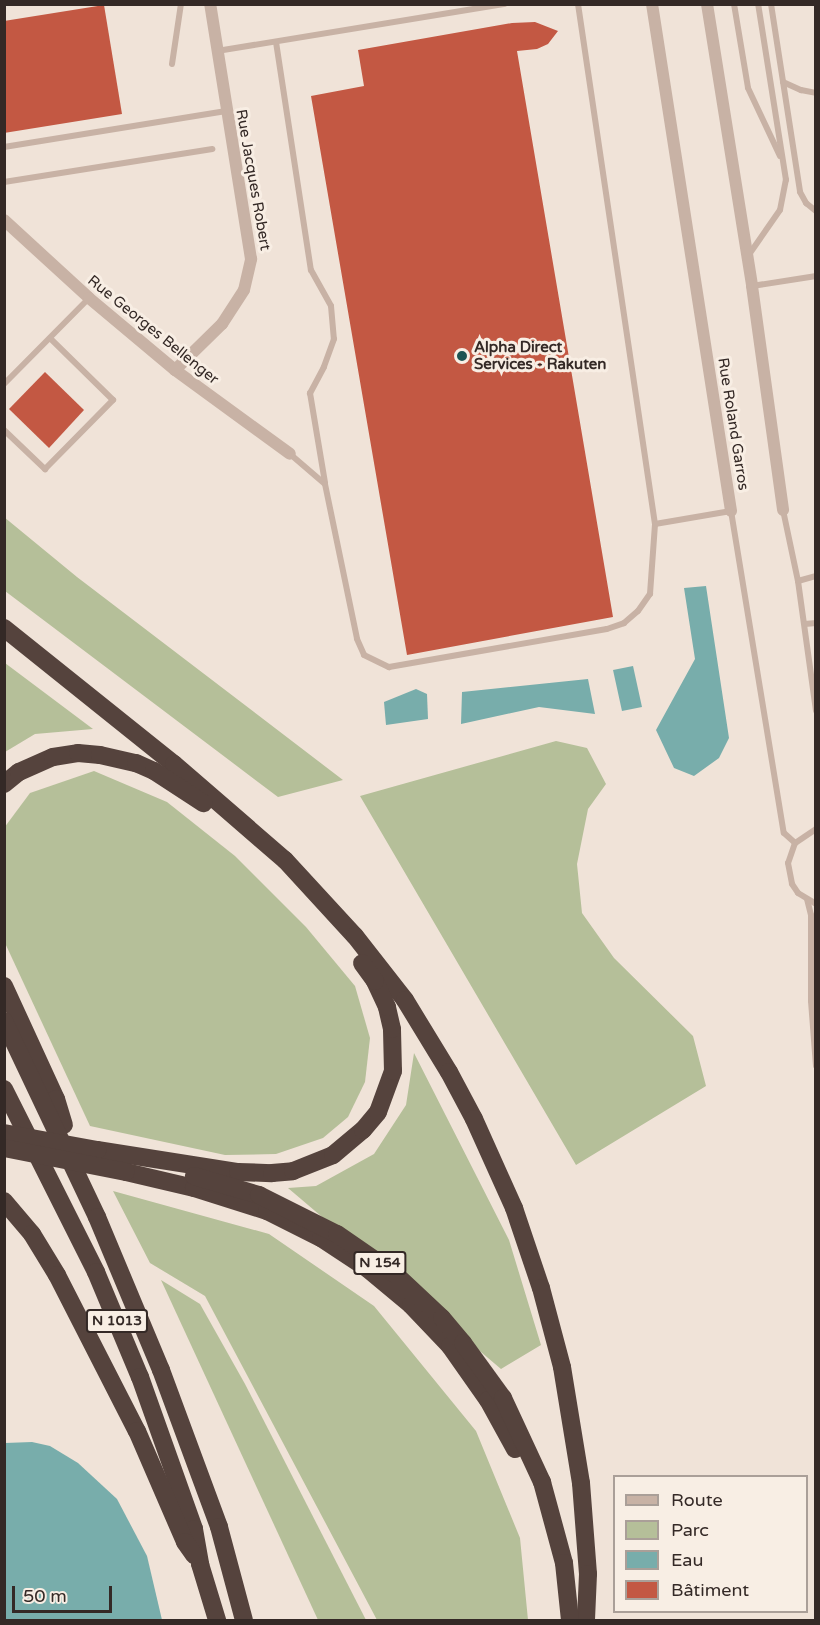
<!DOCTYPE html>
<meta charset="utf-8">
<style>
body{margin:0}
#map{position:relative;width:820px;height:1625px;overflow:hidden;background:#f0e3d8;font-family:"Varela Round",sans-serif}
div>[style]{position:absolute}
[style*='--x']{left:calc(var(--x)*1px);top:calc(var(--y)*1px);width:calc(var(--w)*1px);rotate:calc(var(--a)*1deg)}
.green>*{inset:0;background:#b5bf99}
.water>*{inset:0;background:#78adab}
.building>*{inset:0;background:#c35843}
.lane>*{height:6px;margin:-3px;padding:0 3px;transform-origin:3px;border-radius:3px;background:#c8b2a5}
.street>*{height:12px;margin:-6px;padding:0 6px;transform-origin:6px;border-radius:6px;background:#c8b2a5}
.highway>*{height:18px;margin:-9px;padding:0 9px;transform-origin:9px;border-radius:9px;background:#55433d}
.highway-bridge>*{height:18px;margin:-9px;padding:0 9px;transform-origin:9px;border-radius:9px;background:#55433d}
.dots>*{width:16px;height:16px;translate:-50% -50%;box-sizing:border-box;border:3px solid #f8eee4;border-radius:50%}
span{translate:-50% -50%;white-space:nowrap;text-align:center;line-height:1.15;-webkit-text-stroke:6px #f8eee4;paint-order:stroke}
.shield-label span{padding:2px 4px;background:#f8eee4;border:2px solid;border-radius:4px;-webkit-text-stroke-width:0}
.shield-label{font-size:14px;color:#342926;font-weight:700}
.street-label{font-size:15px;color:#342926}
.poi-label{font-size:15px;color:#342926;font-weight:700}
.left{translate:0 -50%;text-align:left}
.frame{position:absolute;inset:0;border:6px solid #342926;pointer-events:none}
.legend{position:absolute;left:613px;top:1475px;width:195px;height:138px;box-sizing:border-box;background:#f8eee4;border:2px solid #aa9f98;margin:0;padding:8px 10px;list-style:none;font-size:18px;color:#342926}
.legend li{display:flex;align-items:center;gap:12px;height:30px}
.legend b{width:30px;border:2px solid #aa9f98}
.scale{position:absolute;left:12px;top:1586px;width:100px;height:27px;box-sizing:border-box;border:3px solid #342926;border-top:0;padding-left:8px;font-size:18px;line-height:21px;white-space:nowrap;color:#342926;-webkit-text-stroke:4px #f8eee4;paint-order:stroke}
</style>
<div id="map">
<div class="green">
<i style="clip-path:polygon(4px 517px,77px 577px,343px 780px,278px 797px,5px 591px)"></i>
<i style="clip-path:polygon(4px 663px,5px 663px,93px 729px,35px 734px,5px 752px)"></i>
<i style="clip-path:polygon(556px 741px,587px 748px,606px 784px,588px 809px,577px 864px,582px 913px,614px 958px,693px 1036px,706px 1086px,576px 1165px,360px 796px)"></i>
<i style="clip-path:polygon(94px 771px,167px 802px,235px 856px,306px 927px,355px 986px,370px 1038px,365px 1082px,348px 1117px,323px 1138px,276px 1154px,225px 1155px,90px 1126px,5px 943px,4px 828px,30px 793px)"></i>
<i style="clip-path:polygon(414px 1053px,509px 1240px,541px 1345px,501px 1369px,288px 1188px,316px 1186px,374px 1154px,406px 1105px)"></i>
<i style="clip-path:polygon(113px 1191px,269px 1234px,374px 1306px,476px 1431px,520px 1538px,528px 1620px,377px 1620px,205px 1296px,150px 1263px)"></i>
<i style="clip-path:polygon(161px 1280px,200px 1304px,245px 1384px,366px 1620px,318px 1620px)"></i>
</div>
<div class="water">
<i style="clip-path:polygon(706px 586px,729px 738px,719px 758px,694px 776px,674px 768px,656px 730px,695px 659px,684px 588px)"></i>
<i style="clip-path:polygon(633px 666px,642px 707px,622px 711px,613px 670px)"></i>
<i style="clip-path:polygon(588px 679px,595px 714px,539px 707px,461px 724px,462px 692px)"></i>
<i style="clip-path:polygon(416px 689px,427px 694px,428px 719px,386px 725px,384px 702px)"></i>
<i style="clip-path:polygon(32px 1442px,50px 1446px,78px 1463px,117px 1499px,147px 1556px,162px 1620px,5px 1620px,5px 1443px)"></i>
</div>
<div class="building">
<i style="clip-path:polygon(104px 5px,122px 114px,4px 133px,4px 21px)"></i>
<i style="clip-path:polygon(535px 22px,558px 31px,548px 44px,537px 49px,517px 51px,613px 617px,407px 655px,311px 96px,364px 86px,358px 50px,512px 23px)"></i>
<i style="clip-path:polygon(45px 372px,84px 410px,49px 448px,9px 409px)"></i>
</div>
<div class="lane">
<i style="--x:578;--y:4;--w:526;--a:81.58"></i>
<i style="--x:734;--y:4;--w:85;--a:80.5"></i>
<i style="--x:748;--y:88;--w:75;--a:64.8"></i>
<i style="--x:771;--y:4;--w:190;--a:81.2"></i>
<i style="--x:800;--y:192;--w:13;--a:61"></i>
<i style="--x:806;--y:203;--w:13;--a:39"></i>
<i style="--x:276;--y:42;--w:231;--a:81.3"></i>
<i style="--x:311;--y:270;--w:41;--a:60.9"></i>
<i style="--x:331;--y:306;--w:33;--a:85"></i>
<i style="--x:334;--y:339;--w:30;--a:110"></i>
<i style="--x:324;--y:367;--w:30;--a:118"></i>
<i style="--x:310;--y:393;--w:91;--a:80.5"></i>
<i style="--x:217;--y:51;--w:292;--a:-9.3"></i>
<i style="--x:172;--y:64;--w:61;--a:-81.5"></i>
<i style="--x:783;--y:82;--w:20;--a:24"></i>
<i style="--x:801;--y:90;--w:15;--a:11"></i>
<i style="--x:4;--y:147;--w:225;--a:-9.2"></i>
<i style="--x:4;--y:182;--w:211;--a:-9"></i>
<i style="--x:748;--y:256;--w:56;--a:-55.2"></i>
<i style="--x:780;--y:210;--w:31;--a:-79"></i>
<i style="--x:786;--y:180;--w:178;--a:-99"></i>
<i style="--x:752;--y:286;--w:65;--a:-8.9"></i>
<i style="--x:4;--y:384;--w:121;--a:-45.3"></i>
<i style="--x:4;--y:430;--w:57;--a:43.6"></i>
<i style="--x:45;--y:469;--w:97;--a:-45.4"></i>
<i style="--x:113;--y:400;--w:88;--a:-135.5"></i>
<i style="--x:290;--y:454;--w:46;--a:40.6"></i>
<i style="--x:325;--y:484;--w:158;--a:78.3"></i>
<i style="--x:357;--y:639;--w:17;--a:66"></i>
<i style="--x:364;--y:655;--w:28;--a:26"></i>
<i style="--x:389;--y:667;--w:221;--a:-9.9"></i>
<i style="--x:607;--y:629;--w:18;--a:-19"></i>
<i style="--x:624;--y:623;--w:18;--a:-41"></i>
<i style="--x:638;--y:611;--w:21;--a:-55"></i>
<i style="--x:650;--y:594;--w:70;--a:-85.9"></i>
<i style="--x:655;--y:524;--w:77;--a:-9.7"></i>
<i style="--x:731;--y:511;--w:326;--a:80.7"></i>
<i style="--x:784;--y:833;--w:15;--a:42"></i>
<i style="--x:783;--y:510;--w:73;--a:78.1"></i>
<i style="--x:798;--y:581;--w:131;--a:82.1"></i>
<i style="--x:798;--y:581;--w:19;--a:-16"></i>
<i style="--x:805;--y:624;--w:11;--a:-5"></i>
<i style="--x:816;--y:829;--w:25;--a:146"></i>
<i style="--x:795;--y:843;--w:21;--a:109"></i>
<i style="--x:788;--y:863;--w:21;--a:79"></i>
<i style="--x:792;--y:884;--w:11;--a:56"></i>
<i style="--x:798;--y:893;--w:21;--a:31"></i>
<i style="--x:807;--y:899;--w:16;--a:76"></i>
<i style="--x:811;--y:915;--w:86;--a:90"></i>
<i style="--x:811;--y:1001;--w:65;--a:85.6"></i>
</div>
<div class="street">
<i style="--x:652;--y:4;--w:513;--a:81.14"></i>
<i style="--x:707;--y:4;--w:286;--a:80.9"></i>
<i style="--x:752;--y:286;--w:226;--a:82.1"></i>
<i style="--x:4;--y:220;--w:115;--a:42.5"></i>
<i style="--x:89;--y:298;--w:112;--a:39.9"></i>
<i style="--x:175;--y:370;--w:142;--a:36.1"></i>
<i style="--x:175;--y:370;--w:66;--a:-44.4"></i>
<i style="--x:222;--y:324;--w:40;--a:-57.1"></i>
<i style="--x:244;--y:290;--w:32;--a:-77"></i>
<i style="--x:251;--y:259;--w:258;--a:-99.1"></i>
</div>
<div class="highway">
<i style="--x:4;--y:628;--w:218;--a:38.7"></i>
<i style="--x:174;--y:764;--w:147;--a:40.9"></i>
<i style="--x:285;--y:860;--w:103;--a:47.4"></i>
<i style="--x:355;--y:936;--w:81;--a:52"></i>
<i style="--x:405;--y:1000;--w:84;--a:58.6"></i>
<i style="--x:449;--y:1072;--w:53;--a:62"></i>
<i style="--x:474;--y:1119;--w:98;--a:65.8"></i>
<i style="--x:514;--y:1208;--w:84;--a:71.4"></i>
<i style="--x:541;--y:1288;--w:82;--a:75.1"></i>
<i style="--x:562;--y:1367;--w:118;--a:80.7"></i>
<i style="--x:581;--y:1483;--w:91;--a:85.6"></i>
<i style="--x:588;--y:1574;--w:46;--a:92.5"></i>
<i style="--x:4;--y:784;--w:19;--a:-39"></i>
<i style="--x:19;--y:772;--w:37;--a:-24"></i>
<i style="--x:53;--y:757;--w:25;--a:-9"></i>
<i style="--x:78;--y:753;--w:22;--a:5"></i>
<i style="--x:100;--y:755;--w:37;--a:13"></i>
<i style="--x:136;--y:763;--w:20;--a:24"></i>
<i style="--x:154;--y:771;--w:59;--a:33.1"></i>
<i style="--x:4;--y:986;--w:124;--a:65.3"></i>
<i style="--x:56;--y:1099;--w:27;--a:73"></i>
<i style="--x:4;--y:1021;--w:217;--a:64.6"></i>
<i style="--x:97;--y:1217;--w:166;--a:67.3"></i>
<i style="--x:161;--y:1370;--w:167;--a:69.7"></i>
<i style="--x:219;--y:1527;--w:96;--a:75"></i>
<i style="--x:4;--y:1089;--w:205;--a:63.3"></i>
<i style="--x:96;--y:1272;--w:114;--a:67.3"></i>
<i style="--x:140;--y:1377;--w:161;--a:70.4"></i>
<i style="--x:194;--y:1529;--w:36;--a:80"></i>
<i style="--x:200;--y:1564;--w:59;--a:73.1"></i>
<i style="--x:97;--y:1150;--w:143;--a:8.9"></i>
<i style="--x:238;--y:1172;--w:34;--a:2"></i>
<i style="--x:272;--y:1173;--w:21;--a:-5"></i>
<i style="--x:293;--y:1171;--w:43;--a:-21.8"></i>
<i style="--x:333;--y:1155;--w:39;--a:-40"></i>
<i style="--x:363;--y:1130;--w:23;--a:-50"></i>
<i style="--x:378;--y:1112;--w:44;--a:-69.9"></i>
<i style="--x:393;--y:1071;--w:42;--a:-91.4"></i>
<i style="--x:392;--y:1029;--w:23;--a:-103"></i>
<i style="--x:387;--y:1007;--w:29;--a:-115"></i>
<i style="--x:375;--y:981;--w:22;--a:-126"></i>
<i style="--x:126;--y:1172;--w:70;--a:13.2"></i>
<i style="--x:194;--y:1188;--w:77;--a:17.5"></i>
<i style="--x:267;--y:1211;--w:60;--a:26.6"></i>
<i style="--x:321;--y:1238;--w:56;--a:33.4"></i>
<i style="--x:368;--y:1269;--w:56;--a:39.9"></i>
<i style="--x:411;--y:1305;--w:57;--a:46.4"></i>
<i style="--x:450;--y:1346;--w:66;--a:54.9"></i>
<i style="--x:488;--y:1400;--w:56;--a:61.1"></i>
<i style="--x:194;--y:1176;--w:68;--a:16.3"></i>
<i style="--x:259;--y:1195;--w:87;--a:26.6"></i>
<i style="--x:337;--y:1234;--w:70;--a:34.6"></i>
<i style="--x:395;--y:1274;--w:64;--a:43.1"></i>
<i style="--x:442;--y:1318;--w:33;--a:50"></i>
<i style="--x:463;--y:1343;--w:68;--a:54"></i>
<i style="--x:503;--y:1398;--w:93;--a:65.1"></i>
<i style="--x:542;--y:1482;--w:84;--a:74.8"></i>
<i style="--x:564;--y:1563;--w:57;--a:84"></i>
<i style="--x:4;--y:1201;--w:43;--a:49.7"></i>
<i style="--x:32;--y:1234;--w:48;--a:58.6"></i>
<i style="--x:57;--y:1275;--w:175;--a:62.9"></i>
<i style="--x:137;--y:1431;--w:121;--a:66.6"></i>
<i style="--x:185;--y:1542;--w:16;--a:55"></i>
</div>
<div class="highway-bridge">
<i style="--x:4;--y:1133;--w:95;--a:10.4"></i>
<i style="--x:4;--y:1148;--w:124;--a:11.1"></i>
</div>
<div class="dots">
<i style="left:462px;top:356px;background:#1d5453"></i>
</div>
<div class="shield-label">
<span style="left:380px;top:1263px">N 154</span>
<span style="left:117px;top:1321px">N 1013</span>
</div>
<div class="street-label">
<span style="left:253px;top:180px;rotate:80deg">Rue Jacques Robert</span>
<span style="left:153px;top:330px;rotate:39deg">Rue Georges Bellenger</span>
<span style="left:733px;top:424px;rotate:81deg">Rue Roland Garros</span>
</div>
<div class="poi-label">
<span class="left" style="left:474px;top:356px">Alpha Direct<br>Services - Rakuten</span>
</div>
<div class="frame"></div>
<ul class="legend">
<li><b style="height:8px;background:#c8b2a5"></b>Route</li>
<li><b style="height:16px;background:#b5bf99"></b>Parc</li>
<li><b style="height:16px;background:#78adab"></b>Eau</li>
<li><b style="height:16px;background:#c35843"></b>Bâtiment</li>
</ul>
<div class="scale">50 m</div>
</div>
